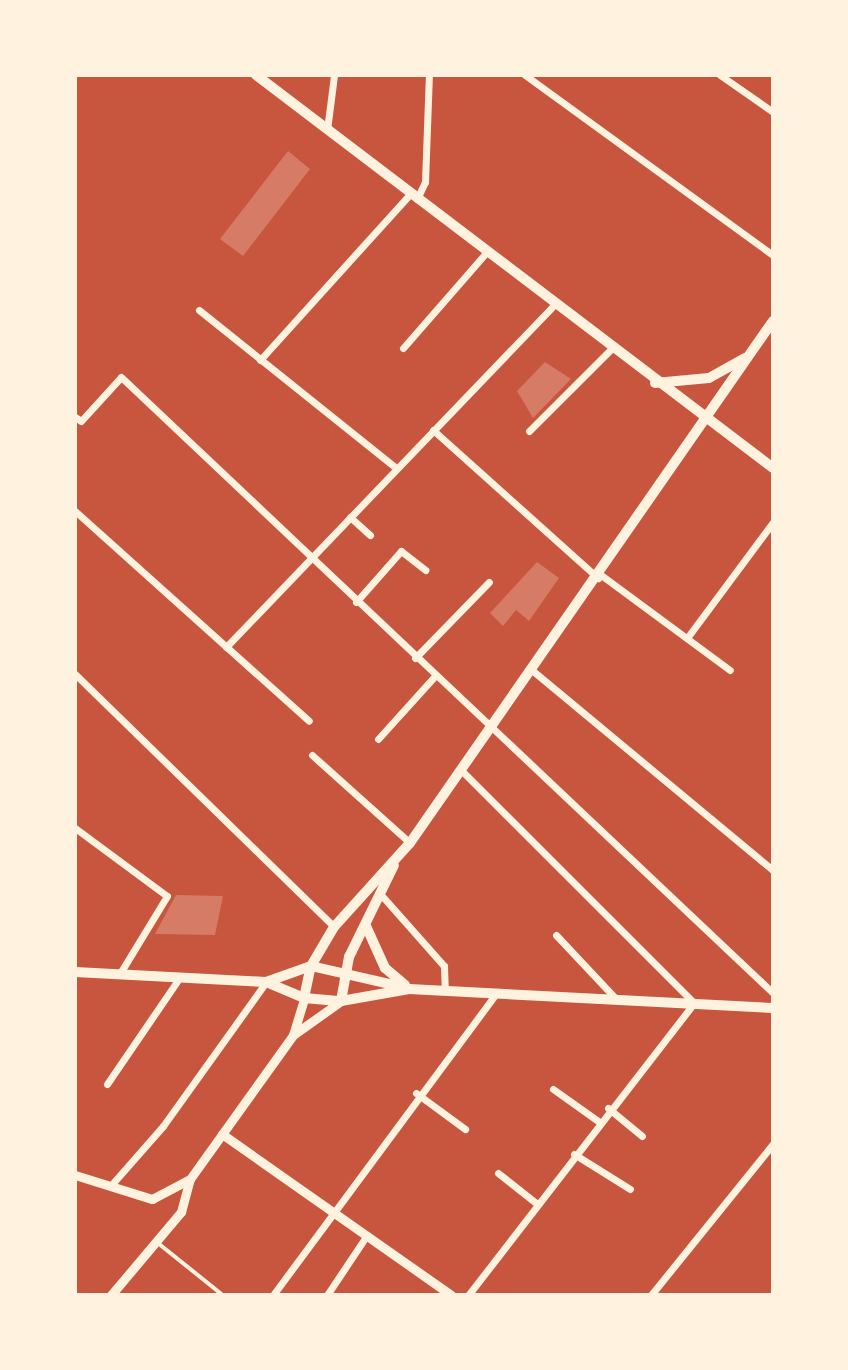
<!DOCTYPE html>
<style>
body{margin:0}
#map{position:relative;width:848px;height:1370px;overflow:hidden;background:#c8553d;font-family:"Archivo Narrow",sans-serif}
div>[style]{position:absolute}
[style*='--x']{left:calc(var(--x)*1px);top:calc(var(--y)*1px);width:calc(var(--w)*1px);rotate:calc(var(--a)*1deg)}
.building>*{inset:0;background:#d67c66}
.service>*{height:3.5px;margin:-1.75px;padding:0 1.75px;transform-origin:1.75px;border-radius:1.75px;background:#fff3e0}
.minor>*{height:7px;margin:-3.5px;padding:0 3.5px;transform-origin:3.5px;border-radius:3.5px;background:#fff3e0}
.tertiary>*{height:9px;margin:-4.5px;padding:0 4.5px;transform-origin:4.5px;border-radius:4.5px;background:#fff3e0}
.secondary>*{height:10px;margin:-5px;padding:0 5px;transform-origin:5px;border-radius:5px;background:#fff3e0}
span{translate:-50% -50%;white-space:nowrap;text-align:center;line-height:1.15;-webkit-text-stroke:5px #fff3e0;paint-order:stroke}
.frame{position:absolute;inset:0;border:77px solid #fff3e0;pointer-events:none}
</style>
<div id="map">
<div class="building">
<i style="clip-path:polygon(288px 151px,310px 169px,243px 256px,220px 239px)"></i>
<i style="clip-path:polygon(545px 362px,571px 379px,533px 418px,517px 391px)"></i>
<i style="clip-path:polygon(537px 562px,559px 578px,529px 621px,516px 610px,503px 626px,490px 613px)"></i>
<i style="clip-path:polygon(176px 895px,223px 896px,215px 935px,155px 934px)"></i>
</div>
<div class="service">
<i style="--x:157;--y:1242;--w:85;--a:38.8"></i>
</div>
<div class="minor">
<i style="--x:525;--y:75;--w:306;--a:36"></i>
<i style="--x:720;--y:75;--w:65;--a:34.9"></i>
<i style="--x:327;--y:130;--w:55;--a:-82.7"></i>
<i style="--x:417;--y:199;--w:19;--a:-65"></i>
<i style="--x:425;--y:182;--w:107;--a:-87.9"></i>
<i style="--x:199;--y:310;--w:253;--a:38.7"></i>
<i style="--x:403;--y:348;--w:125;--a:-48.9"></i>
<i style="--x:260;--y:360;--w:224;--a:-47.9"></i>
<i style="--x:75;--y:417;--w:7;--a:34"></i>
<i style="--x:81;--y:421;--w:59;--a:-47.7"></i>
<i style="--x:121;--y:377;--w:897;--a:43.37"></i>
<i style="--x:433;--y:430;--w:222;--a:41.9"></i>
<i style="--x:529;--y:431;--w:115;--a:-45"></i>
<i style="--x:75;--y:511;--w:314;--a:41.9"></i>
<i style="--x:350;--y:517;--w:27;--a:42"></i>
<i style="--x:601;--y:575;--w:160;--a:36.4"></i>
<i style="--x:356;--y:602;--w:68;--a:-48.6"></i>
<i style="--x:401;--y:551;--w:31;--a:38"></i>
<i style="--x:687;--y:638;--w:144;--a:-53.4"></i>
<i style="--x:226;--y:647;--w:471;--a:-46.2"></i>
<i style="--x:415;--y:658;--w:106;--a:-45.8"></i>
<i style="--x:533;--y:671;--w:312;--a:39.7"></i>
<i style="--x:75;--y:674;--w:362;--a:44.3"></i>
<i style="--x:378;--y:739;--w:85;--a:-47.9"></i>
<i style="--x:312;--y:755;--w:132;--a:41.9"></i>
<i style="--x:461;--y:770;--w:330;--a:45"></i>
<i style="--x:694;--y:1003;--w:369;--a:127.7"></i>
<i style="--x:75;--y:828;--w:114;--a:36.5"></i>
<i style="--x:167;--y:896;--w:92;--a:121.3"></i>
<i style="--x:383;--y:897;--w:92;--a:48.5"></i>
<i style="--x:444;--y:966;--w:24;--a:88"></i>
<i style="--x:556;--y:935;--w:88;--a:46.8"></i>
<i style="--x:107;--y:1084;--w:130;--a:-55.7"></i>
<i style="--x:553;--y:1089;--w:55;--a:35.4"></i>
<i style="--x:416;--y:1093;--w:61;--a:36.3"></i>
<i style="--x:608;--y:1108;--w:44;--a:39.5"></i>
<i style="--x:574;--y:1154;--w:66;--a:32"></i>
<i style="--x:498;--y:1173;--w:48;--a:38.3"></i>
<i style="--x:113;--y:1183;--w:76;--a:-48.7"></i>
<i style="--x:163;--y:1126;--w:177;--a:-54.4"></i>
<i style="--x:273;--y:1295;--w:377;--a:-53.5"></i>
<i style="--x:327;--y:1295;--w:72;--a:-56.3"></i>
<i style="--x:651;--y:1295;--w:194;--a:-51.1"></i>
</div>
<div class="tertiary">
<i style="--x:293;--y:1035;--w:39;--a:-73"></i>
<i style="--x:222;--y:1134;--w:280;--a:35.1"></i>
<i style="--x:75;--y:1175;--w:81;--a:17.3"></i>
<i style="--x:152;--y:1199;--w:43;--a:-27.8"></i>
<i style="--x:111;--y:1295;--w:109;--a:-49.9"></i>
<i style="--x:181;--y:1212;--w:34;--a:-75"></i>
<i style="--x:190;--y:1179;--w:177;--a:-54.4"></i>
<i style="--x:293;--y:1035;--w:59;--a:-35.3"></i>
</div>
<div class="secondary">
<i style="--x:256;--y:75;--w:649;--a:37.24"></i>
<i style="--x:655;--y:383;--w:54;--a:-5.3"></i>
<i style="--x:709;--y:378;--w:41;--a:-29.1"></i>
<i style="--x:366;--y:926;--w:46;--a:65.7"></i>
<i style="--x:385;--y:968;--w:26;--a:40"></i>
<i style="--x:75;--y:972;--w:191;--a:3"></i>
<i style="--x:266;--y:982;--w:41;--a:22.8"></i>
<i style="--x:304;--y:998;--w:37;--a:5"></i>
<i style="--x:341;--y:1001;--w:69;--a:-10"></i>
<i style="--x:409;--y:989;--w:364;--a:3"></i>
<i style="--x:266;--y:982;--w:48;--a:-19.6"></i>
<i style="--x:311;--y:966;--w:98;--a:12.9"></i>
<i style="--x:304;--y:998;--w:33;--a:-78"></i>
<i style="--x:311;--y:966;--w:45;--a:-59.5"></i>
<i style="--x:334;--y:927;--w:113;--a:-47.9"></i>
<i style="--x:410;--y:843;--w:636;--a:-55.19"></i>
<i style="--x:341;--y:1001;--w:45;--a:-79.7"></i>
<i style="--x:349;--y:957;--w:102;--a:-63.9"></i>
</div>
<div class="frame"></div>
</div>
